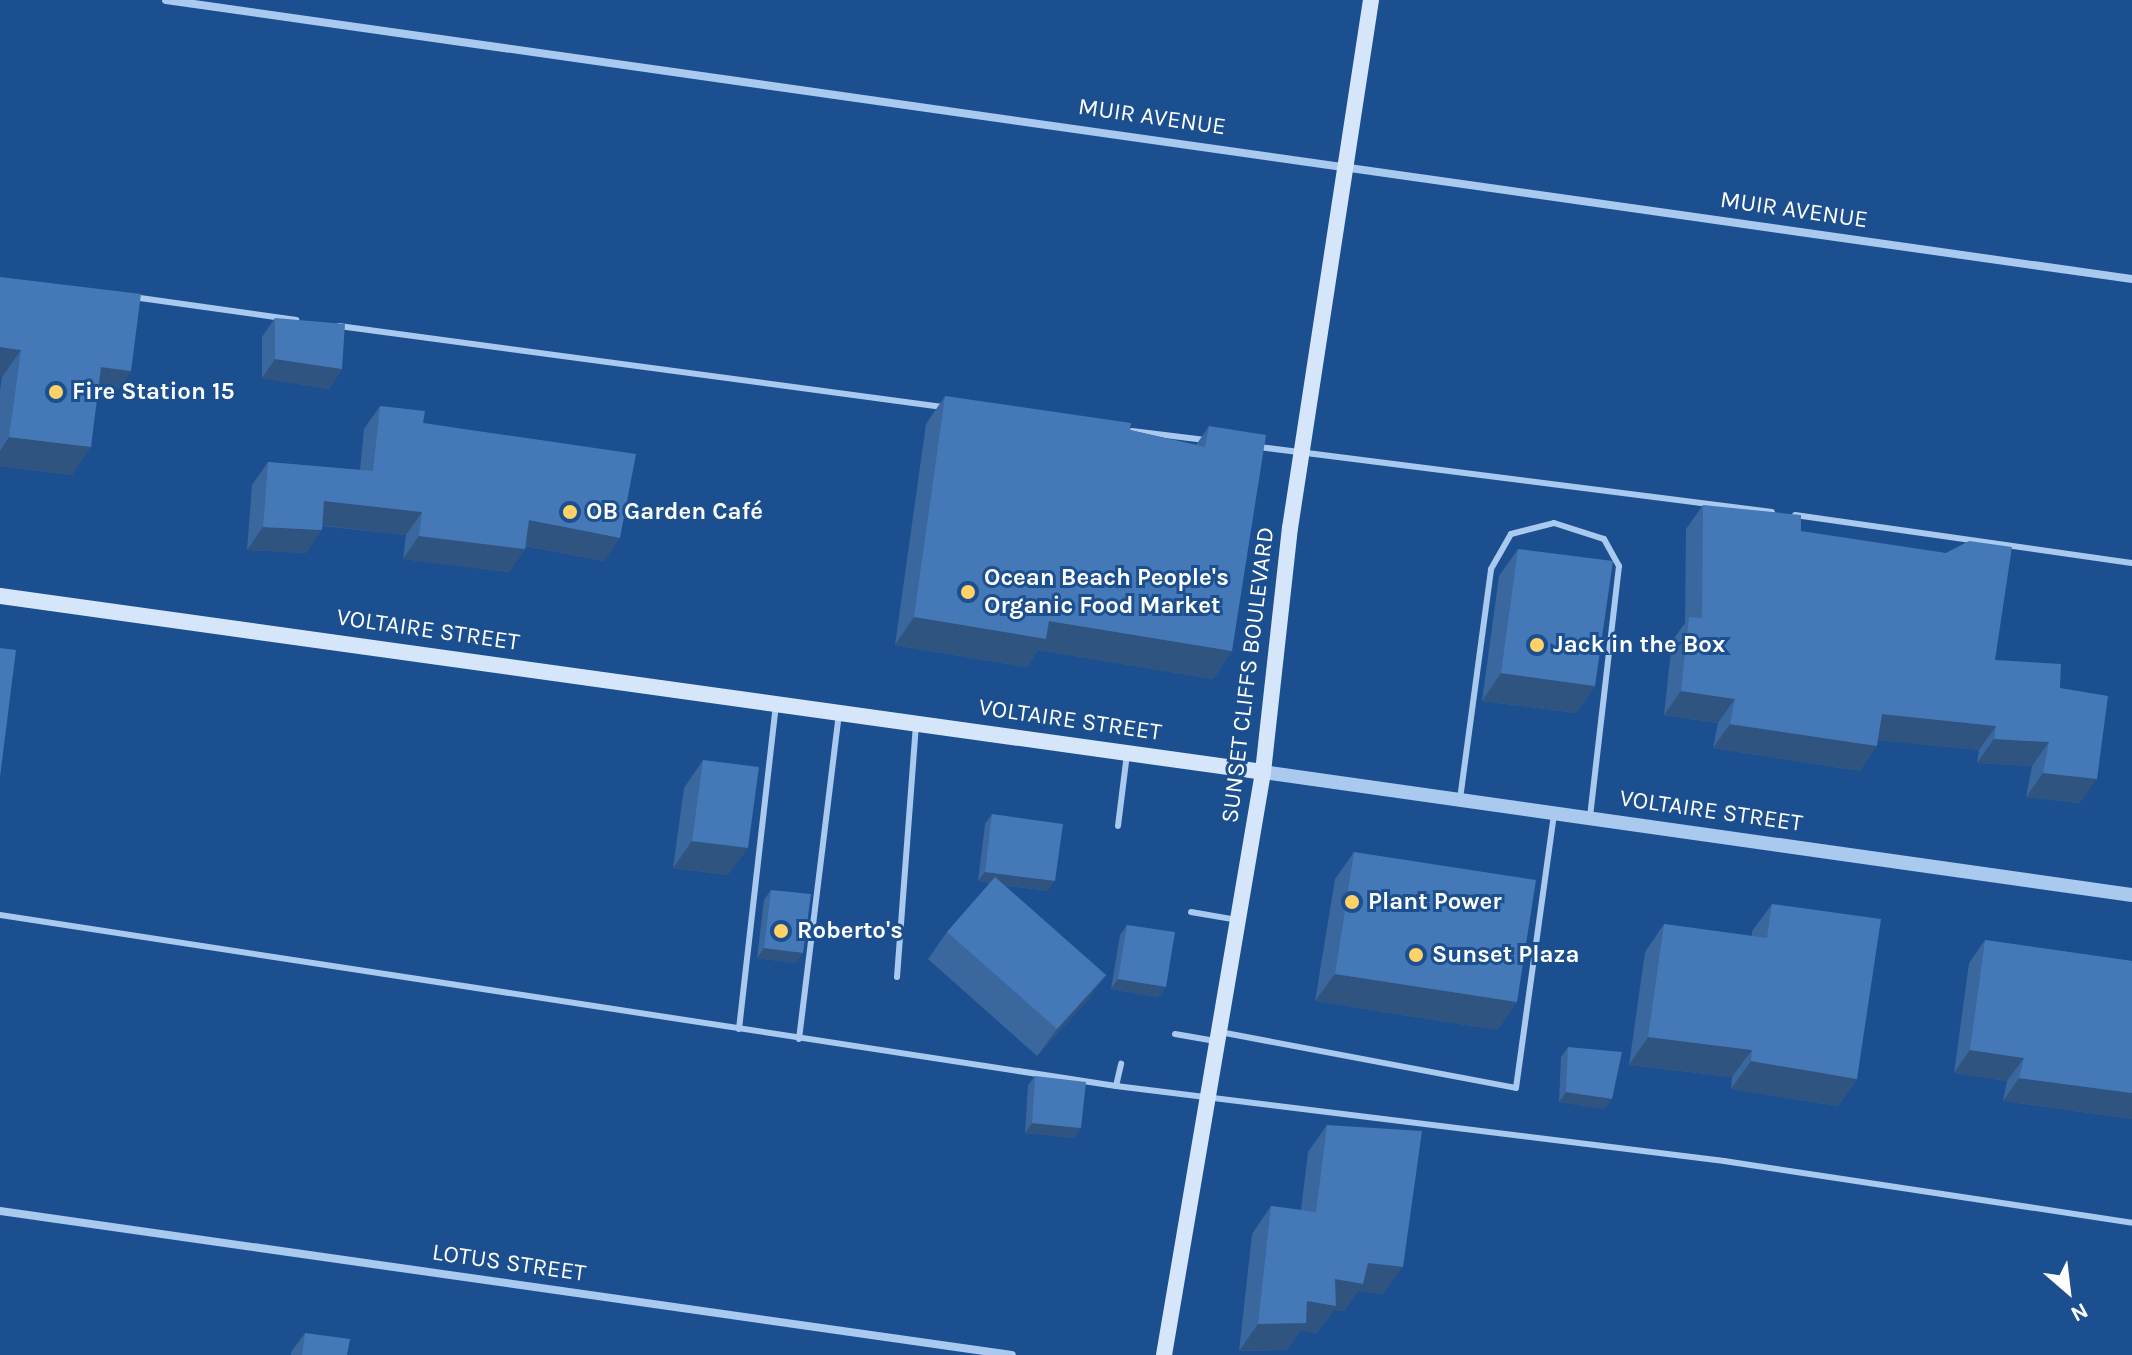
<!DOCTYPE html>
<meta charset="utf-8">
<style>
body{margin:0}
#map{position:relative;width:2132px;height:1355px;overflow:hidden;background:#1b4f8f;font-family:Karla,sans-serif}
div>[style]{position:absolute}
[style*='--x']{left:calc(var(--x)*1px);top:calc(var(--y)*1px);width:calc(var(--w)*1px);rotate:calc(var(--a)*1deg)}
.service>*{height:6px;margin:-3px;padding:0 3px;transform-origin:3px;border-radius:3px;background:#a9c9ee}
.minor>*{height:8px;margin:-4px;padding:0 4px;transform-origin:4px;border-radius:4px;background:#a9c9ee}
.tertiary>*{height:14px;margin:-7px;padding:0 7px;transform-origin:7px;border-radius:7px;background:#a9c9ee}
.secondary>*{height:16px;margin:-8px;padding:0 8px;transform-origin:8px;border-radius:8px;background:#d6e6fa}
.wall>*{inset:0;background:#3a679d}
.shaded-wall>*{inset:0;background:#305480}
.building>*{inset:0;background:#4478b7}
.dots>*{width:22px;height:22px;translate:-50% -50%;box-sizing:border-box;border:4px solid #1b4f8f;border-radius:50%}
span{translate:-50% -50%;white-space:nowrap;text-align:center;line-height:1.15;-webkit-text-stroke:6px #1b4f8f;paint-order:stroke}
.street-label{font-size:24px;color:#fff}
.poi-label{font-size:24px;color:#fff;font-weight:700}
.left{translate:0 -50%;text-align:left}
.north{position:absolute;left:2028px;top:1251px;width:80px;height:80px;-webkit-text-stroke:6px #1b4f8f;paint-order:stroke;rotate:152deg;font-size:22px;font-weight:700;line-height:32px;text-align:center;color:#fff}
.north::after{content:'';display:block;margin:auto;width:28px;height:36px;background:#fff;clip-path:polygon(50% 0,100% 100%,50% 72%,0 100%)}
</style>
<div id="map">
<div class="service">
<i style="--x:133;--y:297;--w:165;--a:8"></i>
<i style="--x:339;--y:326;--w:609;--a:7.64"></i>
<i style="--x:1132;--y:431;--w:74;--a:7"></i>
<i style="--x:1259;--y:447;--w:517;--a:7.22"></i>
<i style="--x:1795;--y:515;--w:340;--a:8.1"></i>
<i style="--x:1460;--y:799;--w:232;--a:-82.3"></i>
<i style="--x:1491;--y:569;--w:40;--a:-60.3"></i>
<i style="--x:1511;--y:534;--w:44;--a:-14.3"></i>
<i style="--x:1554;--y:523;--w:52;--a:17.7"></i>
<i style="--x:1604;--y:539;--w:31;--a:61"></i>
<i style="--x:1619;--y:566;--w:254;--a:96.6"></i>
<i style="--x:1118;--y:826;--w:73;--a:-82.9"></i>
<i style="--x:1191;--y:912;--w:48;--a:9.7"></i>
<i style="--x:0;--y:915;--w:1129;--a:8.71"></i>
<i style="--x:1116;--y:1086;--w:613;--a:7.03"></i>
<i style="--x:1724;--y:1161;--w:413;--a:8.6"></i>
<i style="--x:897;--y:977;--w:253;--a:-85.7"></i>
<i style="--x:739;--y:1029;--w:325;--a:-83.5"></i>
<i style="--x:1220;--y:1032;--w:301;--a:10.7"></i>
<i style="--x:1516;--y:1088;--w:276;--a:-82.1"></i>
<i style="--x:1175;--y:1034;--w:41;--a:9.9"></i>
<i style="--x:799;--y:1039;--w:328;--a:-83"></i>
<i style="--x:1116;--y:1086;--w:23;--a:-77"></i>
</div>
<div class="minor">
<i style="--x:166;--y:0;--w:1986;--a:8.08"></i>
<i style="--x:0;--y:1211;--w:1022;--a:8.1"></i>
</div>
<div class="tertiary">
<i style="--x:1263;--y:772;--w:878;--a:8.06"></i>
</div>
<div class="secondary">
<i style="--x:0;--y:596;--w:1275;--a:7.93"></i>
<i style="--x:1164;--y:1355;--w:591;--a:-80.36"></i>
<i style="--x:1263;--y:772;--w:245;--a:-83.7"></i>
<i style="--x:1290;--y:528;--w:534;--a:-81.28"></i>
</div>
<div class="wall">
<i style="clip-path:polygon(0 277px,131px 371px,112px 398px,98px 396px,72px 475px,0 466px,0 390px,2px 377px)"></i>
<i style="clip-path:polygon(275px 318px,342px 369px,329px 389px,262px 378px,262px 337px)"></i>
<i style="clip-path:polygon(945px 396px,1130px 430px,1196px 445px,1209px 426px,1232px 651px,1213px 679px,1038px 650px,1027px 667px,895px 645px,926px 424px)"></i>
<i style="clip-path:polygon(380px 406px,423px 423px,604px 561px,526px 546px,525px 549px,509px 572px,403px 559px,406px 535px,322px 526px,306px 553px,247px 550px,252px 485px,268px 462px,360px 470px,364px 429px)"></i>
<i style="clip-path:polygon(1703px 505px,1801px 531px,1995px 660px,2060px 688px,2080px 803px,2026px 797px,2032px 766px,1977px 763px,1979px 750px,1878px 740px,1860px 771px,1713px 748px,1718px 723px,1664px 715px,1672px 641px,1685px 623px,1686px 529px)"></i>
<i style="clip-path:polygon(1518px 549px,1595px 686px,1576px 713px,1482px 701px,1499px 576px)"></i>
<i style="clip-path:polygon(703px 760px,728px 875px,673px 868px,684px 788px)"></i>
<i style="clip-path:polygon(992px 814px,1048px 891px,1004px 885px,1106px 975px,1086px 1002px,1037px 1056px,928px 959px,947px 932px,990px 883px,978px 881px,985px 824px)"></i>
<i style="clip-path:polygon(1354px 852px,1517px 1002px,1497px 1030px,1315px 1001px,1335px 879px)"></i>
<i style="clip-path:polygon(771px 890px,796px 963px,757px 958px,764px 900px)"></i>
<i style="clip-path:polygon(1772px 904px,1857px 1079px,1838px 1106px,1731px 1089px,1732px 1077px,1629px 1065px,1645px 952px,1664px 924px,1752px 936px,1752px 931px)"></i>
<i style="clip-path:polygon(1127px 925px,1159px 997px,1111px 989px,1120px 935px)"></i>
<i style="clip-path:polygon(1985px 940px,2132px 961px,2132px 1119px,2003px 1101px,2007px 1081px,1954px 1073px,1969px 963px)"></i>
<i style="clip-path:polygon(1568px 1047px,1605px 1109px,1559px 1102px,1561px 1057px)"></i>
<i style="clip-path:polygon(1035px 1076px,1081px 1128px,1074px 1138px,1025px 1133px,1028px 1085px)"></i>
<i style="clip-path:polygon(1327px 1125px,1383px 1294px,1358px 1291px,1344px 1311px,1334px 1310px,1317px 1333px,1301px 1330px,1287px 1350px,1239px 1351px,1252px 1234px,1271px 1206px,1301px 1210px,1308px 1152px)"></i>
<i style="clip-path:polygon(305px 1333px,347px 1355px,291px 1355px,291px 1352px)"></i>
</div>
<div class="shaded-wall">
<i style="clip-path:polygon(0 347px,21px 350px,2px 377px,0 377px)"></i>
<i style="clip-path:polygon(275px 359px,342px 369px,329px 389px,262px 378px)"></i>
<i style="clip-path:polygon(101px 367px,131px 371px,112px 398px,82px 394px)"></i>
<i style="clip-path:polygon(9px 437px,91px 447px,72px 475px,0 466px,0 451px)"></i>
<i style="clip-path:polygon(324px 501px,422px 512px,406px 535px,308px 524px)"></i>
<i style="clip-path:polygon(529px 520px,620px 538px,604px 561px,513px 543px)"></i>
<i style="clip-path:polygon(263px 527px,322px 530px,306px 553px,247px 550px)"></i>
<i style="clip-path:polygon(419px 536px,525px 549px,509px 572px,403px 559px)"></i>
<i style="clip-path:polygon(914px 617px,1049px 621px,1232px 651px,1213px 679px,1038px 650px,1027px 667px,895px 645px)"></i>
<i style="clip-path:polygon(1501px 673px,1595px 686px,1576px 713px,1482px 701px)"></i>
<i style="clip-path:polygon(1681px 691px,1735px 699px,1718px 723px,1664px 715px)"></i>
<i style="clip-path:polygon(1882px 714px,1996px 726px,1979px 750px,1865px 739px)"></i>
<i style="clip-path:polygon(1730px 724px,1877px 746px,1860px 771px,1713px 748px)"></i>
<i style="clip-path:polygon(1994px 739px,2049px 742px,2032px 766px,1977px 763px)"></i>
<i style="clip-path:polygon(2043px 773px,2097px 779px,2080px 803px,2026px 797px)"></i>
<i style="clip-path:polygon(692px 841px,748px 848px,728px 875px,673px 868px)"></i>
<i style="clip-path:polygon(985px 872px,1055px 881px,1048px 891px,978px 881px)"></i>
<i style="clip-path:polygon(764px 948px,803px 953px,796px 963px,757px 958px)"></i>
<i style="clip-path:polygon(1335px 974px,1517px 1002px,1497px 1030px,1315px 1001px)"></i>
<i style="clip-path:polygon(1106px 975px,1086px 1002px,1037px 1056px,1057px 1029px)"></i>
<i style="clip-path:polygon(1118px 979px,1166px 987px,1159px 997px,1111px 989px)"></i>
<i style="clip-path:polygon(1648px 1037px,1752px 1050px,1732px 1077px,1629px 1065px)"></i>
<i style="clip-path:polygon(1970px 1050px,2024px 1058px,2007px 1081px,1954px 1073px)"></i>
<i style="clip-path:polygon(1751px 1061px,1857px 1079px,1838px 1106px,1731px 1089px)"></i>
<i style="clip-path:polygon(2019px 1078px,2132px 1093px,2132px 1119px,2003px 1101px)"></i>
<i style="clip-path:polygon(1566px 1092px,1612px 1099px,1605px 1109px,1559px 1102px)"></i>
<i style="clip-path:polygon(1032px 1123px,1081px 1128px,1074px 1138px,1025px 1133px)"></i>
<i style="clip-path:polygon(1368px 1263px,1403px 1267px,1383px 1294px,1358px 1291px,1344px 1311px,1334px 1310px,1317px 1333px,1301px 1330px,1287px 1350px,1239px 1351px,1258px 1324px,1307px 1301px,1335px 1279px)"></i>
</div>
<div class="building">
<i style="clip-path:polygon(0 277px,141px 294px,131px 371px,101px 367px,91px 447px,9px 437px,21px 350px,0 347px)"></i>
<i style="clip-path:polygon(275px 318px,345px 324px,342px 369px,275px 359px)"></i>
<i style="clip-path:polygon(945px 396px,1131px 423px,1130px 430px,1205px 447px,1209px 426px,1266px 435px,1232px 651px,1049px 621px,1046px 639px,914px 617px)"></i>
<i style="clip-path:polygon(380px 406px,425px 411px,423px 423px,636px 454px,620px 538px,529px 520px,525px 549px,419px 536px,422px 512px,324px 501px,322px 530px,263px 527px,268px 462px,373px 471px)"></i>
<i style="clip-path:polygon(1703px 505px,1801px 515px,1801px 531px,1946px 553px,1969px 541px,2012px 547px,1995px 660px,2061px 664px,2060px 688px,2108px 696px,2097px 779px,2043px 773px,2049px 742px,1994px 739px,1996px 726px,1882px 714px,1877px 746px,1730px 724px,1735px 699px,1681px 691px,1689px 617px,1702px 618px)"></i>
<i style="clip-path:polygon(1518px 549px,1613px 561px,1595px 686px,1501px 673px)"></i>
<i style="clip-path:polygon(0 648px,16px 650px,0 777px)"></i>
<i style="clip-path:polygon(703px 760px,759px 767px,748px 848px,692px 841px)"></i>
<i style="clip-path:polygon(992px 814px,1063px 824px,1055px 881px,985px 872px)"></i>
<i style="clip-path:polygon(1354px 852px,1536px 880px,1517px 1002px,1335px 974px)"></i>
<i style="clip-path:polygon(995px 877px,1106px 975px,1057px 1029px,947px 932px)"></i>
<i style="clip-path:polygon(771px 890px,811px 894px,803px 953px,764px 948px)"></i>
<i style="clip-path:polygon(1772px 904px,1881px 919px,1857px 1079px,1751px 1061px,1752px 1050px,1648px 1037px,1664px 924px,1767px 938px)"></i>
<i style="clip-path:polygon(1127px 925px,1175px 932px,1166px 987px,1118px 979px)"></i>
<i style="clip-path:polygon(1985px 940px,2132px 961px,2132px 1093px,2019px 1078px,2024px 1058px,1970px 1050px)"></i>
<i style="clip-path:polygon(1568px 1047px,1622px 1052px,1612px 1099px,1566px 1092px)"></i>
<i style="clip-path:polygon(1035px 1076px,1086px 1082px,1081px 1128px,1032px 1123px)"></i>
<i style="clip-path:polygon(1327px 1125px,1422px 1131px,1403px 1267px,1368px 1263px,1363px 1284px,1335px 1279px,1336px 1306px,1307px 1301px,1306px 1323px,1258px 1324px,1271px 1206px,1316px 1212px)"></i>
<i style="clip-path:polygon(305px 1333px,350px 1339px,347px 1355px,302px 1355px)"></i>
</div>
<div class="dots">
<i style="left:56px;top:392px;background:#ffd166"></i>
<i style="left:570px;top:512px;background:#ffd166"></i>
<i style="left:968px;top:592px;background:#ffd166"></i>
<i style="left:1537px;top:645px;background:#ffd166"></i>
<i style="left:1352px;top:902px;background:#ffd166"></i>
<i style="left:781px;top:931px;background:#ffd166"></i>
<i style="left:1416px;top:955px;background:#ffd166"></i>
</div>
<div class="street-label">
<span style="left:1152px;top:117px;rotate:8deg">MUIR AVENUE</span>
<span style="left:1794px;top:210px;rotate:8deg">MUIR AVENUE</span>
<span style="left:428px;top:630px;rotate:8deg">VOLTAIRE STREET</span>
<span style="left:1248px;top:675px;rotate:-83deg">SUNSET CLIFFS BOULEVARD</span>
<span style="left:1070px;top:720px;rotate:8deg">VOLTAIRE STREET</span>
<span style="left:1711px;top:811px;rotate:8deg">VOLTAIRE STREET</span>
<span style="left:509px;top:1263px;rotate:8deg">LOTUS STREET</span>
</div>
<div class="poi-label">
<span class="left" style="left:72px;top:392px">Fire Station 15</span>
<span class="left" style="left:586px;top:512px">OB Garden Café</span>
<span class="left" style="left:984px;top:592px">Ocean Beach People's<br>Organic Food Market</span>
<span class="left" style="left:1553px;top:645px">Jack in the Box</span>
<span class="left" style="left:1368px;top:902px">Plant Power</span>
<span class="left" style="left:797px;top:931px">Roberto's</span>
<span class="left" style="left:1432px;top:955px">Sunset Plaza</span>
</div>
<div class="north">N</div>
</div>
